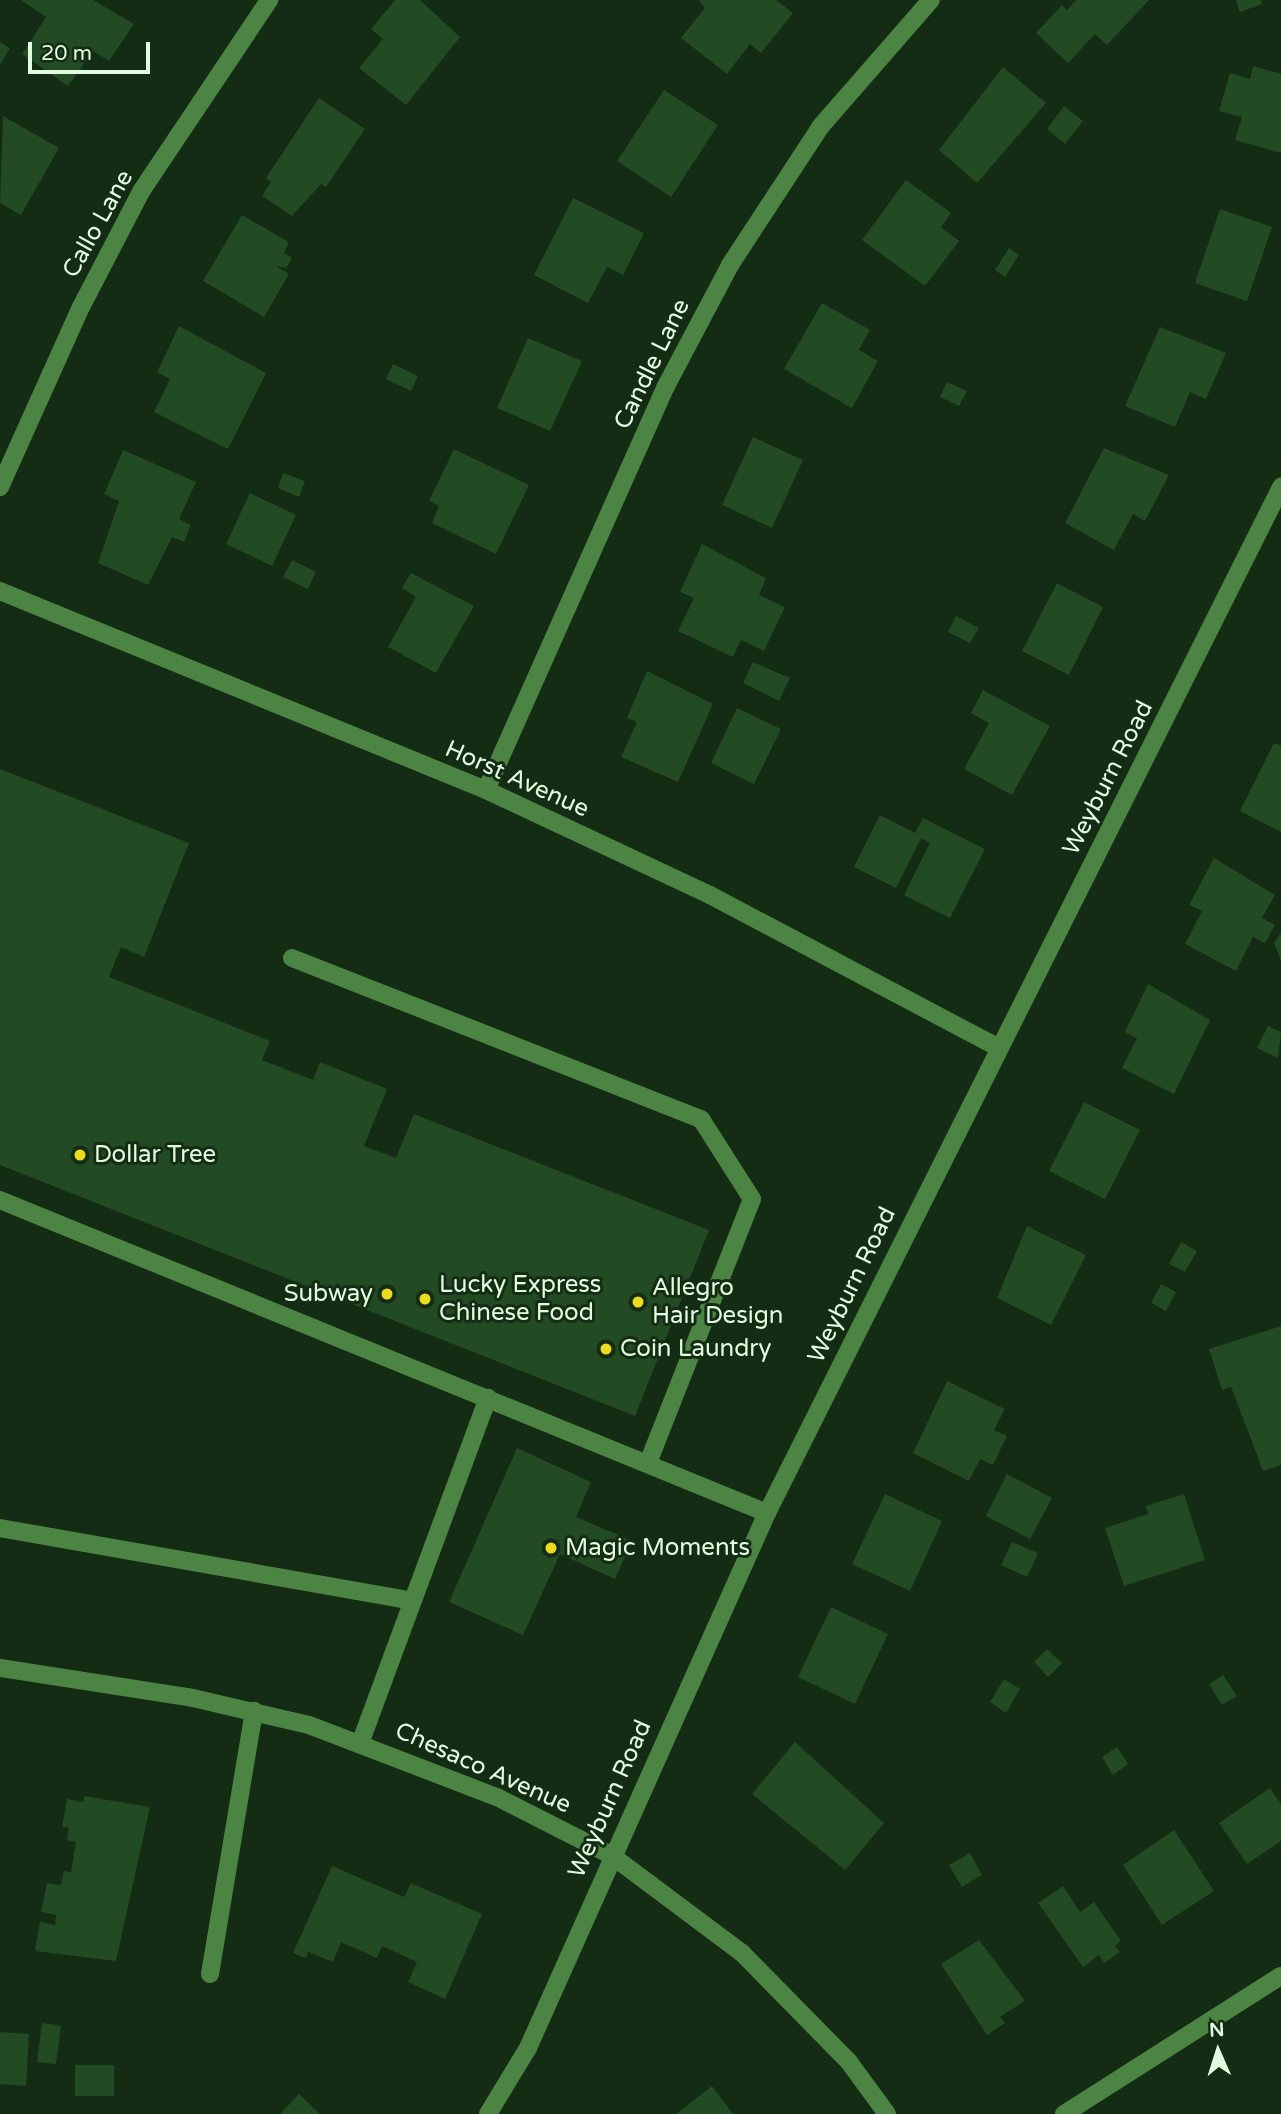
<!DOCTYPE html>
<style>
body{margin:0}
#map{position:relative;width:1281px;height:2114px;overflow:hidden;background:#142b14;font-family:"Varela Round",sans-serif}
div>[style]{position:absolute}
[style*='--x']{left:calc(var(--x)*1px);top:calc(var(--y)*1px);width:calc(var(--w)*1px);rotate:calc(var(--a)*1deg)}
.building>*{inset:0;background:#224a23}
.minor>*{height:18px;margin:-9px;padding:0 9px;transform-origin:9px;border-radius:9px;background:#4c8543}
.dots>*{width:19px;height:19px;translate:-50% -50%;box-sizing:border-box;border:4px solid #142b14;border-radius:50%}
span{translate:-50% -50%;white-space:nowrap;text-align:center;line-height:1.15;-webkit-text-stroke:6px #142b14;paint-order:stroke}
.street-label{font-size:24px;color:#e2fce0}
.poi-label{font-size:24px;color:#e2fce0}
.left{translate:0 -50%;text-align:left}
.right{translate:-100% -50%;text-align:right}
.north{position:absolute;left:1183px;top:2016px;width:70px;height:70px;-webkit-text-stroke:5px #142b14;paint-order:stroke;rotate:357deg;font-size:19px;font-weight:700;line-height:28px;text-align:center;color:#e2fce0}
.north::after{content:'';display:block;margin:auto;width:24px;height:32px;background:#e2fce0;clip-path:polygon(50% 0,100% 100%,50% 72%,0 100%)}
.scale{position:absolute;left:28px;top:42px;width:122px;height:32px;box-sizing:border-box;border:4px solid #e2fce0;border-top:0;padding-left:9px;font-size:21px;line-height:24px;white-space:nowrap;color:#e2fce0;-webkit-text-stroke:5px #142b14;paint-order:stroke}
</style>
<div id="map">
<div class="building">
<i style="clip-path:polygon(21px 0,93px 0,134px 24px,109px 61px,93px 51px,68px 86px,22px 54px,46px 17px)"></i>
<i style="clip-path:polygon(395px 0,420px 0,460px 37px,406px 105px,359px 68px,383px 39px,371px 29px)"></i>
<i style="clip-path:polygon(699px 0,776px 0,793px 13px,761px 53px,750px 44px,727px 74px,681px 38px,705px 8px)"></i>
<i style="clip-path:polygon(1076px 0,1149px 0,1107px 45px,1095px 34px,1068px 63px,1036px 33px,1062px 5px,1067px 10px)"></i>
<i style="clip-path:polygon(1236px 0,1261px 0,1262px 4px,1240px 12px)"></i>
<i style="clip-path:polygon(0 42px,10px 48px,0 65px)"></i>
<i style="clip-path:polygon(1253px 66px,1281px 74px,1281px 153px,1235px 140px,1242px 117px,1219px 111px,1230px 73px,1250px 79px)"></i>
<i style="clip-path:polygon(1003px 67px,1046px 103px,977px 183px,939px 150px)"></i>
<i style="clip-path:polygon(664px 90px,718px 125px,671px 197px,617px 161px)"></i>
<i style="clip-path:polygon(319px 98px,365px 129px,326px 187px,321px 184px,292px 216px,262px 196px,271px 182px,266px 178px)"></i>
<i style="clip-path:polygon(1064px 106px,1083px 121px,1065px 144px,1047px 129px)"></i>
<i style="clip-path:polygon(3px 116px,59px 148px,21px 215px,0 203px)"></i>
<i style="clip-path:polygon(906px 180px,951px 213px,941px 227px,959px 241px,925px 286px,862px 240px)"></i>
<i style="clip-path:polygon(573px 198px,644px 233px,623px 275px,607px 267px,588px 303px,534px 275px)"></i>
<i style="clip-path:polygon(1220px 209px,1272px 227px,1247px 301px,1195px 283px)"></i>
<i style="clip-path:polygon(242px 215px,289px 242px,284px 253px,292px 258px,286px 268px,275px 266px,289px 274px,264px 317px,203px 281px)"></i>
<i style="clip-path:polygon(1009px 248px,1019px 255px,1005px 277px,995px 270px)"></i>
<i style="clip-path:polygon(822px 303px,870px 330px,859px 350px,878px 361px,852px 408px,784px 369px)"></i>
<i style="clip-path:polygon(179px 326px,266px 373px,228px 449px,154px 412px,170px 379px,157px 372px)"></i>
<i style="clip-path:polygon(1160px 327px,1226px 353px,1206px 399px,1190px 392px,1175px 427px,1125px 406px)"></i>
<i style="clip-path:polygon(528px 338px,582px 361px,550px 431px,497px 408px)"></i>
<i style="clip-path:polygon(393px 364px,418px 376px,411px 391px,386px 379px)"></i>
<i style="clip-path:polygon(947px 382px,967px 391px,959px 406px,940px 397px)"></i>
<i style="clip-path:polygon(753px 437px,803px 460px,772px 528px,722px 505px)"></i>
<i style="clip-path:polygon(1104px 448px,1169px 475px,1145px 521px,1133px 514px,1114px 550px,1065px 523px)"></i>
<i style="clip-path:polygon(454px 449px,529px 485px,496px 554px,432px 523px,439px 506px,429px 501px)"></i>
<i style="clip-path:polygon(123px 450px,196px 482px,179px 519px,191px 525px,184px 542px,172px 537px,148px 585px,98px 563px,119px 501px,104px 494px)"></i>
<i style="clip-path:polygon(283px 473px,305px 481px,299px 497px,278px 488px)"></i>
<i style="clip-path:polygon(250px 493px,296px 515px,272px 566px,226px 544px)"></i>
<i style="clip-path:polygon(702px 544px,766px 578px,759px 595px,785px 607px,764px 651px,741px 640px,733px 657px,678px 631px,694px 598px,680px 592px)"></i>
<i style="clip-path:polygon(292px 560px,316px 572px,308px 589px,283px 577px)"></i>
<i style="clip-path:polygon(411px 573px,474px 606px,436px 673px,388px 647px,416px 597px,402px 588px)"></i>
<i style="clip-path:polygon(1057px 583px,1103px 607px,1069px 675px,1022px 651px)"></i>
<i style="clip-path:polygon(956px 616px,979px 628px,970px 643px,948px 632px)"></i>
<i style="clip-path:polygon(753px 662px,790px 678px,779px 701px,743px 683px)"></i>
<i style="clip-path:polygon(647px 671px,713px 704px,678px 782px,621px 757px,637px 722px,627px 718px)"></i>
<i style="clip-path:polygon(983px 690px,1050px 726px,1012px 795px,964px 769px,989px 723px,971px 713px)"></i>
<i style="clip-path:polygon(737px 708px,781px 729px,754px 784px,711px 763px)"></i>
<i style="clip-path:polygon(1274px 743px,1281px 746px,1281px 832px,1240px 811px)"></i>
<i style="clip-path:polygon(0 769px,189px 843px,144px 957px,121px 947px,109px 977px,270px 1041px,262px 1060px,313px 1080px,320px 1062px,387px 1089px,364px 1146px,396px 1158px,414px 1114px,709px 1230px,635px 1416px,0 1165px)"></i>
<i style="clip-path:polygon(880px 815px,915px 833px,923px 818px,985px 849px,950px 918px,904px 895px,930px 843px,921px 838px,896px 888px,854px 867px)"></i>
<i style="clip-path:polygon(1214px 858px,1275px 895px,1262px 918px,1275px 925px,1265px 943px,1253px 937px,1236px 971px,1185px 944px,1202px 911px,1189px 905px)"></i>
<i style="clip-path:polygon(1281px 933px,1281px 960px,1274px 943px)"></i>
<i style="clip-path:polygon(1148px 984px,1210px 1020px,1174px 1094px,1122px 1068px,1137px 1038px,1125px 1032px)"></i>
<i style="clip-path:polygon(1268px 1026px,1281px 1032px,1278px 1058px,1257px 1048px)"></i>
<i style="clip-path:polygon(1084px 1102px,1140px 1130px,1105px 1199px,1049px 1171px)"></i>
<i style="clip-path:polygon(1027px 1226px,1086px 1255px,1051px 1325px,997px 1298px)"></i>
<i style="clip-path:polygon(1181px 1242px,1197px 1251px,1185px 1272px,1169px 1264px)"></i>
<i style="clip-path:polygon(1161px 1284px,1176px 1292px,1166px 1311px,1151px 1303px)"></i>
<i style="clip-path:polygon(1281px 1326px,1281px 1465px,1263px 1471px,1231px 1387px,1222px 1390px,1209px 1349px)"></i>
<i style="clip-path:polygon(947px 1381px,1005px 1409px,994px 1430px,1007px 1436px,993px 1465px,980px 1459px,969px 1481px,913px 1453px)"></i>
<i style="clip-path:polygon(517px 1448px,591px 1482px,576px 1517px,632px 1541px,615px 1579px,560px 1554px,523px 1635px,449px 1602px)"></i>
<i style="clip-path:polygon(1007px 1474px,1052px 1498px,1030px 1539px,986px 1516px)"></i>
<i style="clip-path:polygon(885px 1494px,942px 1521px,910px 1591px,852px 1564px)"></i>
<i style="clip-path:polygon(1184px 1494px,1205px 1560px,1124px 1586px,1105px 1528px,1148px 1514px,1146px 1506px)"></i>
<i style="clip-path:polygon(1012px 1542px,1038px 1553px,1027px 1577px,1001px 1565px)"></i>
<i style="clip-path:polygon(831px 1607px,888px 1634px,855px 1704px,798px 1677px)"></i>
<i style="clip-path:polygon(1047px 1649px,1062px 1663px,1048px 1677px,1034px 1662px)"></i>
<i style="clip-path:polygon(1223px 1675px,1237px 1696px,1222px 1705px,1209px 1684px)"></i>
<i style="clip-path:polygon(1004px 1679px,1020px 1689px,1006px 1713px,990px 1702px)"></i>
<i style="clip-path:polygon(795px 1742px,884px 1823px,845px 1870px,752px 1794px)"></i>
<i style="clip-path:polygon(1117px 1747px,1128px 1764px,1113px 1775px,1102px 1757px)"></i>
<i style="clip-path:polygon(1270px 1788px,1281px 1804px,1281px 1841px,1247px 1864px,1219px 1823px)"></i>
<i style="clip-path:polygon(84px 1796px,150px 1807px,116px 1961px,35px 1951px,40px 1922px,55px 1925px,56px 1915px,41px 1912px,47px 1883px,61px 1885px,64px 1871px,71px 1872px,76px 1842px,67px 1840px,69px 1828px,62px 1827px,67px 1799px,83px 1802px)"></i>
<i style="clip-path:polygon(1174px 1830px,1214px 1891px,1162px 1925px,1123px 1865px)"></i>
<i style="clip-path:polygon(970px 1853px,982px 1875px,962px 1887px,949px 1865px)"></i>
<i style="clip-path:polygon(332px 1866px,404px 1897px,411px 1883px,482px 1914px,445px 1999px,408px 1982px,417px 1962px,382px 1946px,377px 1958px,341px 1942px,333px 1962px,308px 1952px,306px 1958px,293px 1953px)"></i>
<i style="clip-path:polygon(1063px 1886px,1080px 1912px,1094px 1902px,1121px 1941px,1115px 1946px,1120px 1952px,1104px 1963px,1099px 1955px,1083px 1967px,1038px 1903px)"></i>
<i style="clip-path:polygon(979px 1940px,1025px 2001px,1000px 2017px,1005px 2023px,987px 2035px,941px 1964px)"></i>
<i style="clip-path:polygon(42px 2023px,61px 2026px,56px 2064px,37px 2062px)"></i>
<i style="clip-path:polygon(0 2032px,29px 2034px,26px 2086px,0 2084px)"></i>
<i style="clip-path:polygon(75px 2065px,114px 2065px,114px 2096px,75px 2096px)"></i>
<i style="clip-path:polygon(712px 2086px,733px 2114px,676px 2114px)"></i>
<i style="clip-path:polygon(299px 2094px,320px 2114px,280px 2114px)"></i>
</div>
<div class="minor">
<i style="--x:0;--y:487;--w:197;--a:-65.8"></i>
<i style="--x:81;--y:307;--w:132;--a:-62.5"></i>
<i style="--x:142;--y:190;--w:229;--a:-56.2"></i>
<i style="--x:0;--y:591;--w:525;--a:22.27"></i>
<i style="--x:486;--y:790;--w:247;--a:25.1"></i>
<i style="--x:710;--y:895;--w:325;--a:27.9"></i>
<i style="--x:486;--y:790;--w:440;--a:-66"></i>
<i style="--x:665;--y:388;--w:139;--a:-62.1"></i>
<i style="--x:730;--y:265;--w:166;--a:-56.8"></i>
<i style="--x:821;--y:126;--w:167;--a:-48.9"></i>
<i style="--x:292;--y:958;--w:440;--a:21.5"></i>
<i style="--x:701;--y:1119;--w:95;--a:57.5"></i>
<i style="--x:752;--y:1199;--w:284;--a:111.5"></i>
<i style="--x:0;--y:1200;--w:828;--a:22.2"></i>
<i style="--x:0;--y:1528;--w:418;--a:10"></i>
<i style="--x:0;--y:1668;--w:195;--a:8.8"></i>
<i style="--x:193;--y:1698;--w:119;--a:13.1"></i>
<i style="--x:309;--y:1725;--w:201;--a:21"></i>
<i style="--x:497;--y:1797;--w:128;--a:27"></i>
<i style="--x:611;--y:1855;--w:164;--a:36.8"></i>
<i style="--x:742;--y:1953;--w:153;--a:45.5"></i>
<i style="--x:849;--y:2062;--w:64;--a:53.8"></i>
<i style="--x:361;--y:1741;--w:366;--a:-69.7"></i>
<i style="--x:210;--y:1974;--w:267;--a:-80.5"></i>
<i style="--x:488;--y:2114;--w:77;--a:-58.8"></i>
<i style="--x:528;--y:2048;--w:586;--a:-65.93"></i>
<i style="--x:767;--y:1513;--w:1148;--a:-63.39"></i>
<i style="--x:1064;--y:2114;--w:257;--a:-32.5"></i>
</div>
<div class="dots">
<i style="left:80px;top:1155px;background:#ebdd1e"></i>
<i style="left:387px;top:1294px;background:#ebdd1e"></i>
<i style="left:425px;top:1299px;background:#ebdd1e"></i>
<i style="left:638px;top:1302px;background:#ebdd1e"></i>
<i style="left:606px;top:1349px;background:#ebdd1e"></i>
<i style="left:551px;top:1548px;background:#ebdd1e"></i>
</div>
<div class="street-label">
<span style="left:98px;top:224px;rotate:-61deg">Callo Lane</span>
<span style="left:652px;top:364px;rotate:-64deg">Candle Lane</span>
<span style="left:1108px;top:778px;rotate:-63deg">Weyburn Road</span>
<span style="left:517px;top:779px;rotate:24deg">Horst Avenue</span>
<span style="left:852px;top:1285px;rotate:-64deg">Weyburn Road</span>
<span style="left:483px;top:1768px;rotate:24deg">Chesaco Avenue</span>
<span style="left:610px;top:1799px;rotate:-66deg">Weyburn Road</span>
</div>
<div class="poi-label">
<span class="left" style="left:94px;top:1155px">Dollar Tree</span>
<span class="left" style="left:439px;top:1299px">Lucky Express<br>Chinese Food</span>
<span class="left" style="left:652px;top:1302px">Allegro<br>Hair Design</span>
<span class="right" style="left:373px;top:1294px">Subway</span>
<span class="left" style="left:620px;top:1349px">Coin Laundry</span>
<span class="left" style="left:565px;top:1548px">Magic Moments</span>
</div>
<div class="north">N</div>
<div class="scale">20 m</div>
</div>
